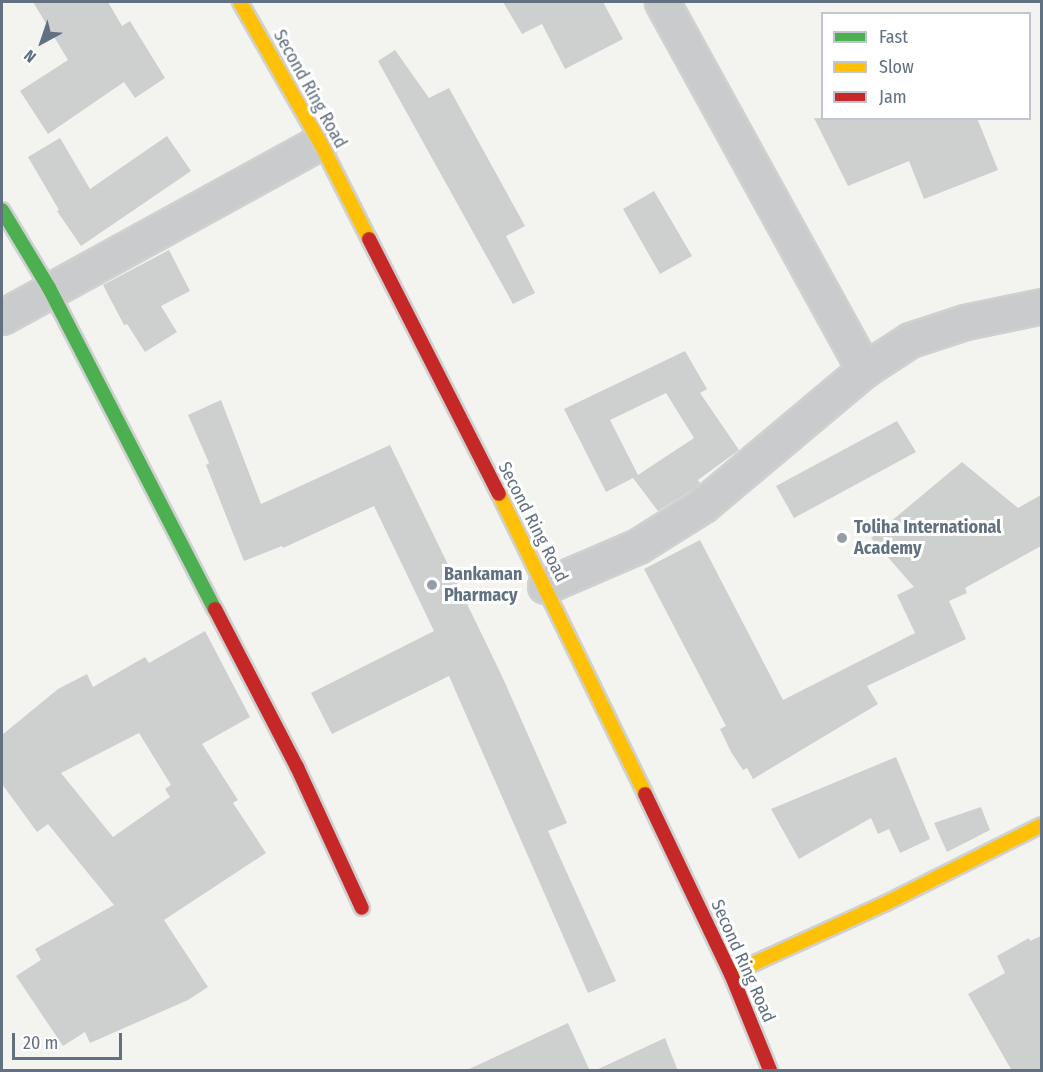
<!DOCTYPE html>
<style>
body{margin:0}
#map{position:relative;width:1043px;height:1072px;overflow:hidden;background:#f3f3f0;font-family:"Fira Sans Condensed",sans-serif}
div>[style]{position:absolute}
[style*='--x']{left:calc(var(--x)*1px);top:calc(var(--y)*1px);width:calc(var(--w)*1px);rotate:calc(var(--a)*1deg)}
.building>*{inset:0;background:#cecfcf}
.roads{filter:drop-shadow(2px 0 #cfd1d0) drop-shadow(-2px 0 #cfd1d0) drop-shadow(0 2px #cfd1d0) drop-shadow(0 -2px #cfd1d0)}
.street>*{height:33px;margin:-16.5px;padding:0 16.5px;transform-origin:16.5px;border-radius:16.5px;background:#cacbcc}
.fast>*{height:14px;margin:-7px;padding:0 7px;transform-origin:7px;border-radius:7px;background:#4caf50}
.slow>*{height:14px;margin:-7px;padding:0 7px;transform-origin:7px;border-radius:7px;background:#ffc107}
.jam>*{height:14px;margin:-7px;padding:0 7px;transform-origin:7px;border-radius:7px;background:#c62828}
.dots>*{width:16px;height:16px;translate:-50% -50%;box-sizing:border-box;border:3px solid #fff;border-radius:50%}
span{translate:-50% -50%;white-space:nowrap;text-align:center;line-height:1.15;-webkit-text-stroke:6px #fff;paint-order:stroke}
.street-label{font-size:18px;color:#627182}
.poi-label{font-size:18px;color:#627182;font-weight:700}
.left{translate:0 -50%;text-align:left}
.frame{position:absolute;inset:0;border:3px solid #627182;pointer-events:none}
.legend{position:absolute;left:821px;top:12px;width:210px;height:108px;box-sizing:border-box;background:#fff;border:2px solid #c0c6cd;margin:0;padding:8px 10px;list-style:none;font-size:18px;color:#627182}
.legend li{display:flex;align-items:center;gap:12px;height:30px}
.legend b{width:30px;border:2px solid #c0c6cd}
.north{position:absolute;left:12px;top:12px;width:60px;height:60px;-webkit-text-stroke:4px #fff;paint-order:stroke;rotate:220deg;font-size:16px;font-weight:700;line-height:24px;text-align:center;color:#627182}
.north::after{content:'';display:block;margin:auto;width:21px;height:27px;background:#627182;clip-path:polygon(50% 0,100% 100%,50% 72%,0 100%)}
.scale{position:absolute;left:12px;top:1033px;width:110px;height:27px;box-sizing:border-box;border:3px solid #627182;border-top:0;padding-left:8px;font-size:18px;line-height:21px;white-space:nowrap;color:#627182;-webkit-text-stroke:4px #fff;paint-order:stroke}
</style>
<div id="map">
<div class="building">
<i style="clip-path:polygon(33px 2px,108px 2px,122px 26px,130px 21px,165px 78px,135px 98px,124px 82px,48px 134px,20px 91px,68px 60px)"></i>
<i style="clip-path:polygon(503px 2px,603px 2px,623px 39px,565px 69px,542px 24px,522px 34px)"></i>
<i style="clip-path:polygon(395px 50px,429px 98px,449px 88px,525px 226px,506px 236px,535px 293px,513px 304px,378px 61px)"></i>
<i style="clip-path:polygon(814px 118px,977px 118px,998px 170px,924px 199px,909px 161px,848px 186px)"></i>
<i style="clip-path:polygon(167px 136px,191px 171px,81px 246px,57px 211px,59px 210px,28px 157px,60px 138px,90px 189px)"></i>
<i style="clip-path:polygon(654px 191px,692px 256px,660px 274px,623px 209px)"></i>
<i style="clip-path:polygon(169px 250px,190px 291px,161px 306px,177px 332px,145px 352px,127px 324px,124px 325px,103px 285px)"></i>
<i style="clip-path:polygon(evenodd,685px 351px,707px 389px,700px 393px,739px 450px,698px 480px,700px 483px,692px 490px,658px 511px,633px 478px,606px 492px,564px 409px,685px 351px,666px 393px,694px 438px,638px 475px,610px 420px,666px 393px)"></i>
<i style="clip-path:polygon(221px 400px,261px 504px,390px 445px,501px 674px,567px 823px,548px 831px,616px 981px,588px 993px,449px 676px,332px 734px,311px 693px,434px 631px,374px 506px,283px 548px,282px 546px,244px 561px,206px 465px,209px 463px,188px 415px)"></i>
<i style="clip-path:polygon(897px 421px,916px 452px,794px 518px,776px 486px)"></i>
<i style="clip-path:polygon(962px 462px,1018px 508px,1041px 495px,1041px 546px,965px 588px,967px 593px,949px 601px,966px 639px,867px 686px,878px 704px,753px 779px,747px 768px,743px 770px,731px 752px,720px 729px,726px 726px,644px 569px,700px 540px,783px 700px,915px 633px,897px 595px,914px 587px,871px 538px)"></i>
<i style="clip-path:polygon(evenodd,205px 631px,250px 717px,202px 744px,238px 800px,233px 803px,266px 853px,164px 920px,208px 987px,188px 1000px,90px 1043px,85px 1032px,63px 1046px,16px 976px,41px 960px,35px 949px,114px 905px,48px 824px,37px 832px,2px 784px,2px 735px,58px 689px,87px 674px,93px 687px,145px 657px,149px 663px,205px 631px,139px 733px,171px 785px,165px 789px,170px 797px,113px 837px,61px 773px,139px 733px)"></i>
<i style="clip-path:polygon(896px 757px,930px 839px,900px 853px,889px 829px,878px 834px,871px 818px,799px 859px,771px 809px)"></i>
<i style="clip-path:polygon(981px 807px,990px 830px,947px 852px,934px 823px)"></i>
<i style="clip-path:polygon(1041px 936px,1041px 1071px,1012px 1071px,968px 994px,1005px 973px,997px 956px,1029px 938px,1030px 941px)"></i>
<i style="clip-path:polygon(568px 1023px,590px 1071px,465px 1071px)"></i>
<i style="clip-path:polygon(665px 1038px,678px 1071px,594px 1071px)"></i>
</div>
<div class="roads">
<div class="street">
<i style="--x:662;--y:2;--w:420;--a:61.2"></i>
<i style="--x:2;--y:317;--w:363;--a:-28.8"></i>
<i style="--x:545;--y:586;--w:101;--a:-23.3"></i>
<i style="--x:638;--y:546;--w:77;--a:-32.2"></i>
<i style="--x:703;--y:505;--w:210;--a:-40"></i>
<i style="--x:864;--y:370;--w:55;--a:-33.1"></i>
<i style="--x:910;--y:340;--w:58;--a:-18.1"></i>
<i style="--x:965;--y:322;--w:79;--a:-11.7"></i>
</div>
<div class="fast">
<i style="--x:2;--y:210;--w:91;--a:58.9"></i>
<i style="--x:49;--y:288;--w:361;--a:62.7"></i>
</div>
<div class="slow">
<i style="--x:240;--y:2;--w:161;--a:60.3"></i>
<i style="--x:320;--y:142;--w:109;--a:63.2"></i>
<i style="--x:499;--y:494;--w:334;--a:64"></i>
<i style="--x:731;--y:974;--w:170;--a:-24.6"></i>
<i style="--x:886;--y:903;--w:174;--a:-26.6"></i>
</div>
<div class="jam">
<i style="--x:369;--y:239;--w:286;--a:63"></i>
<i style="--x:215;--y:609;--w:178;--a:62.6"></i>
<i style="--x:297;--y:767;--w:155;--a:65.3"></i>
<i style="--x:645;--y:794;--w:199;--a:64.5"></i>
<i style="--x:731;--y:974;--w:104;--a:67.9"></i>
</div>
</div>
<div class="dots">
<i style="left:842px;top:538px;background:#959ea8"></i>
<i style="left:432px;top:585px;background:#959ea8"></i>
</div>
<div class="street-label">
<span style="left:310px;top:89px;rotate:61deg">Second Ring Road</span>
<span style="left:533px;top:522px;rotate:63deg">Second Ring Road</span>
<span style="left:743px;top:961px;rotate:66deg">Second Ring Road</span>
</div>
<div class="poi-label">
<span class="left" style="left:854px;top:538px">Toliha International<br>Academy</span>
<span class="left" style="left:444px;top:585px">Bankaman<br>Pharmacy</span>
</div>
<div class="frame"></div>
<ul class="legend">
<li><b style="height:8px;background:#4caf50"></b>Fast</li>
<li><b style="height:8px;background:#ffc107"></b>Slow</li>
<li><b style="height:8px;background:#c62828"></b>Jam</li>
</ul>
<div class="north">N</div>
<div class="scale">20 m</div>
</div>
